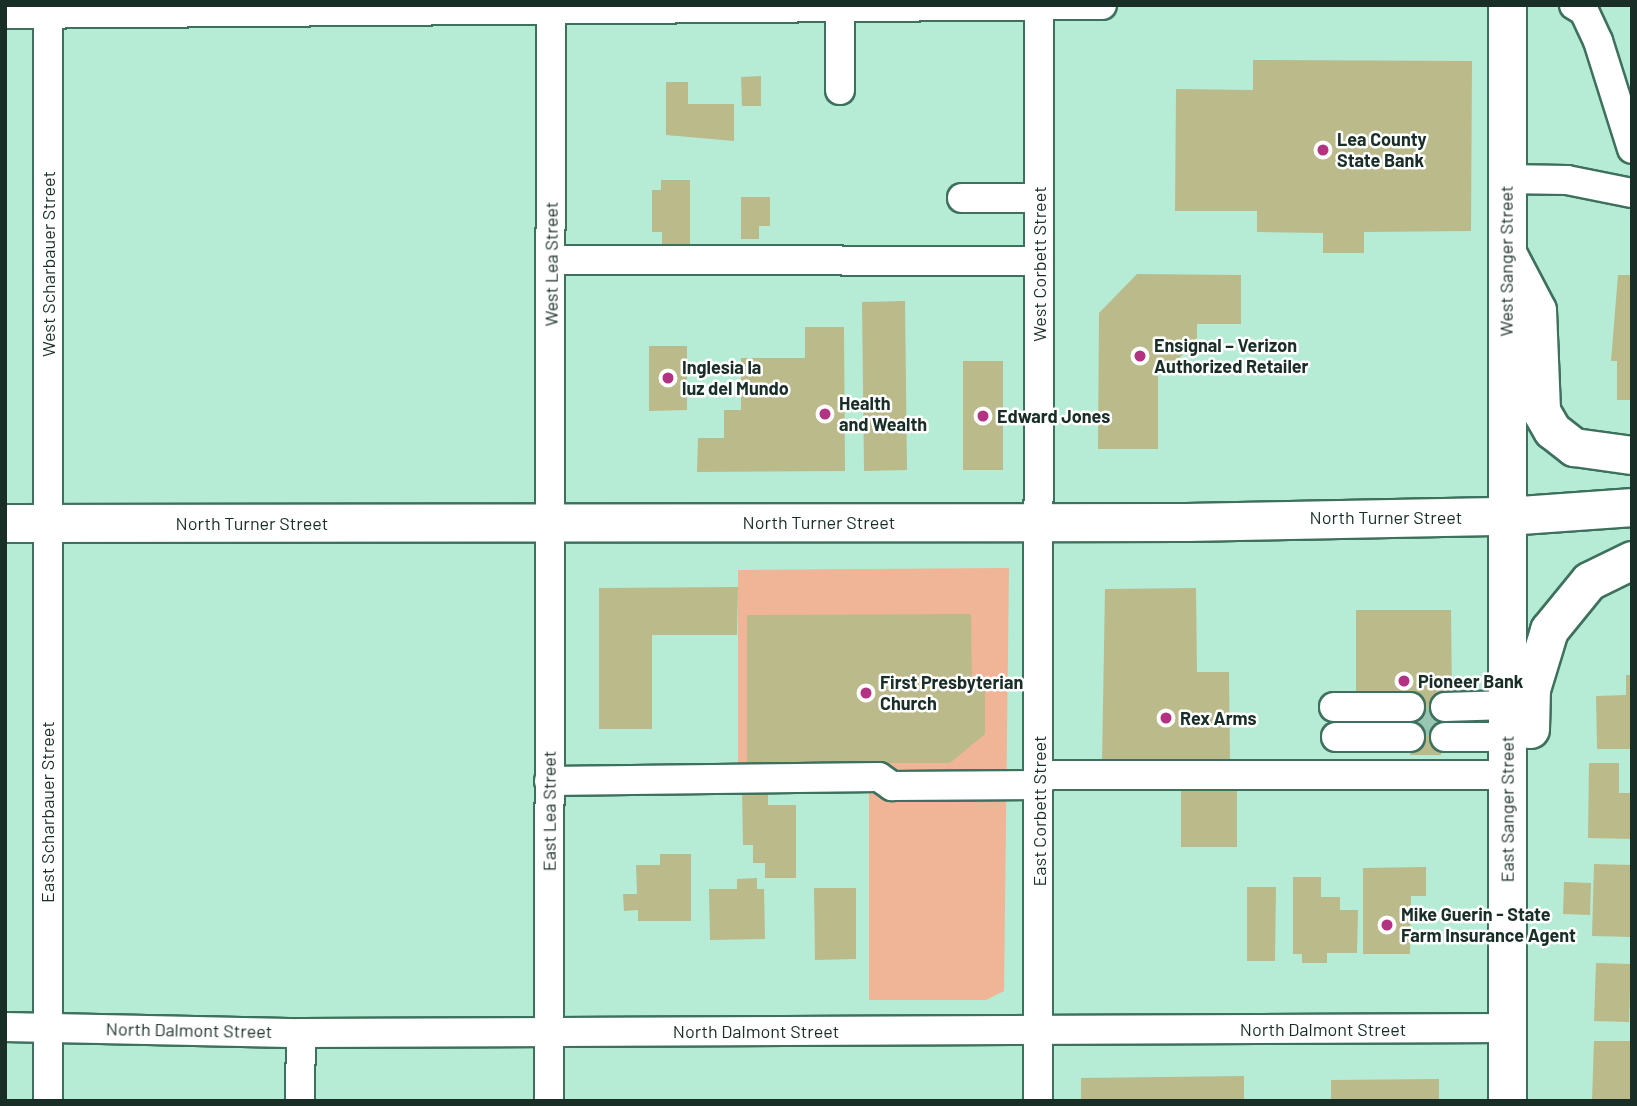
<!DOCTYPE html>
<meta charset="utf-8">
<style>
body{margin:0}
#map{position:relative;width:1637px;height:1106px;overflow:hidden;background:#b6ecd5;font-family:Barlow,sans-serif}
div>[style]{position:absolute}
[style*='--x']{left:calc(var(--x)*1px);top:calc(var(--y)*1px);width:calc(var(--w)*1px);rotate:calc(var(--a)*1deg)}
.green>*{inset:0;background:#f0b497}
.building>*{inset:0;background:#bbba8a}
.minor-tunnel>*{height:28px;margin-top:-14px;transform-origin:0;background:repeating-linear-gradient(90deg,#97c6b2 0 28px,transparent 0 42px)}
.roads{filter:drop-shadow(2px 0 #3e715d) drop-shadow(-2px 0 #3e715d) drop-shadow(0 2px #3e715d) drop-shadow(0 -2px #3e715d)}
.minor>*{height:28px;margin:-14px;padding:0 14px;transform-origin:14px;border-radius:14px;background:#fff}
.major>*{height:37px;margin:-18.5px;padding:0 18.5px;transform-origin:18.5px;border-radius:18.5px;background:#fff}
.dots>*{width:19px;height:19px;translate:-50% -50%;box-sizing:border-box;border:4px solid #fff;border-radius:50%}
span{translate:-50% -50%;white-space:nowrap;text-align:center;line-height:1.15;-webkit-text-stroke:5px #fff;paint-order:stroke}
.poi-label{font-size:18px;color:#192e26;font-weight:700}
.left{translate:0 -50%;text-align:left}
.street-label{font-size:18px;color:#192e26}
.frame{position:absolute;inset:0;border:7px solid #192e26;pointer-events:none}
</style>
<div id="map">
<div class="green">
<i style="clip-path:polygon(1009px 568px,1004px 991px,986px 1000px,869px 1000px,869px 772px,738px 772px,738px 570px)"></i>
</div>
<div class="building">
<i style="clip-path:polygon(1253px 60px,1472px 61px,1471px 231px,1364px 232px,1364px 253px,1323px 253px,1323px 233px,1257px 232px,1257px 211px,1175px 211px,1176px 89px,1253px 90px)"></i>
<i style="clip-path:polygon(761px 76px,761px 106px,742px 106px,741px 77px)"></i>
<i style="clip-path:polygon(666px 82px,688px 82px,688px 104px,734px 104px,734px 141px,666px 135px)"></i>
<i style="clip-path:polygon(661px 180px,690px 180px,690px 245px,662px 246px,662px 232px,652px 232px,652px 190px,661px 190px)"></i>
<i style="clip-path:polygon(741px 197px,770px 197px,770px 226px,759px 226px,759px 239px,741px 239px)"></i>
<i style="clip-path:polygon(1137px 274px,1241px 275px,1241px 324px,1197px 324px,1197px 338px,1175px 363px,1158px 363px,1158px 449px,1098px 449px,1099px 313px)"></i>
<i style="clip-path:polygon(1618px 275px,1632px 275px,1632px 400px,1617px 400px,1617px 361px,1611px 361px)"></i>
<i style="clip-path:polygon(905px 301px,907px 470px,864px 471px,862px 302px)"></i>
<i style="clip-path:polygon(805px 327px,844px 327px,845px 471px,697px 472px,698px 438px,724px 438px,724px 410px,741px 410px,741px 358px,805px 358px)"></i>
<i style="clip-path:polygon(649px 346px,687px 346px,687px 410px,649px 411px)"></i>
<i style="clip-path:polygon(963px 361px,1003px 361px,1003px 470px,963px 470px)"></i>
<i style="clip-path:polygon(738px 587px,737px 635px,652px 635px,652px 729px,599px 729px,599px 588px)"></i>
<i style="clip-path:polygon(1196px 588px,1197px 672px,1229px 672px,1230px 762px,1102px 763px,1105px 589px)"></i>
<i style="clip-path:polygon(1356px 610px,1451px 610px,1452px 699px,1445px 699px,1441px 755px,1410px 755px,1410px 698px,1356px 699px)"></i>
<i style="clip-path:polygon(971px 614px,972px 684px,985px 684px,985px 734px,950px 763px,747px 763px,747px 615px)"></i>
<i style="clip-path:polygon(1626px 675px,1632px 675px,1632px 749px,1597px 749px,1596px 696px,1626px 695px)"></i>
<i style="clip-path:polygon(1589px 763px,1619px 763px,1619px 793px,1632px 793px,1632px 839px,1588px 838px)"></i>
<i style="clip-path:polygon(1181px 787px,1237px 787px,1237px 847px,1181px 847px)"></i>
<i style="clip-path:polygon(742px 789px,768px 789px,768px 805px,796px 805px,796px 878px,765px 878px,765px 863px,753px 863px,753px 845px,743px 845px)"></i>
<i style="clip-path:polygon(660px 854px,691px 854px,691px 921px,638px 921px,638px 910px,624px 911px,623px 894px,637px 894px,636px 865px,660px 865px)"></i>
<i style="clip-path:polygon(1594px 864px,1632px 865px,1631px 937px,1592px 936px)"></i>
<i style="clip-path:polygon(1426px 867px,1426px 896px,1411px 896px,1410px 954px,1363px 954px,1363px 868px)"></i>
<i style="clip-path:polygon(1293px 877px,1321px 877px,1321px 897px,1340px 897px,1340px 910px,1358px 910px,1357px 953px,1327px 953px,1327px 963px,1302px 963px,1302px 954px,1293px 954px)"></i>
<i style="clip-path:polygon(757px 878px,757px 889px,764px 889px,765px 939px,710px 940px,709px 889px,737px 889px,737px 879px)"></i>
<i style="clip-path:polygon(1564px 882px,1591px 883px,1590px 915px,1563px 914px)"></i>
<i style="clip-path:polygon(1247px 887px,1276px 887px,1275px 961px,1247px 961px)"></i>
<i style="clip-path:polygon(814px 888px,856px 888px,856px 959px,815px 960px)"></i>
<i style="clip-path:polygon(1596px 963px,1631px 964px,1629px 1022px,1594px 1021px)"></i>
<i style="clip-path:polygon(1594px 1041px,1632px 1041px,1632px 1101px,1592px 1101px)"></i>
<i style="clip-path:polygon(1244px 1076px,1244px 1101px,1081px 1101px,1081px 1078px)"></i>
<i style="clip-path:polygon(1439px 1079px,1439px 1101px,1331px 1101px,1331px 1080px)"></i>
</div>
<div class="minor-tunnel">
<i style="--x:1410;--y:722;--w:35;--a:0"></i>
</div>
<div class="roads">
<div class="minor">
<i style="--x:48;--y:5;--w:1096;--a:90"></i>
<i style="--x:1574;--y:5;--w:12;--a:31"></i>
<i style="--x:1584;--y:11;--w:33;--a:65"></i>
<i style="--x:1598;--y:41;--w:113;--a:72.5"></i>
<i style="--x:5;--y:14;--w:1097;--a:-0.47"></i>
<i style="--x:840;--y:90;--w:84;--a:-90"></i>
<i style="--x:1505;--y:179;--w:62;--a:0.9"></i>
<i style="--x:1567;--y:180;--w:66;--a:11.3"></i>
<i style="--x:962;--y:198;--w:76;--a:0"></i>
<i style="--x:551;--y:260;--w:487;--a:0.1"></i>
<i style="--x:1334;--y:707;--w:76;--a:0"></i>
<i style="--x:1445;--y:707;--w:62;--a:-1.8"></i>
<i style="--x:1336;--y:737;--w:74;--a:0"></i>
<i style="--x:1445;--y:737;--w:62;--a:0"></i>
<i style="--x:1039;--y:775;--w:468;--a:0"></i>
<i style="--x:549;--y:781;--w:330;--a:-0.7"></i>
<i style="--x:879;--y:777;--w:16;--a:35"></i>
<i style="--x:892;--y:786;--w:147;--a:-0.4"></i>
<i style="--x:5;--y:1027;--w:296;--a:1.2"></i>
<i style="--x:301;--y:1033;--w:1206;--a:-0.24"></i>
<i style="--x:300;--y:1101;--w:68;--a:-89.2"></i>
<i style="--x:549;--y:1101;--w:1096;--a:-89.9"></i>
<i style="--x:1038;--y:1101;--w:1095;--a:-89.95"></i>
</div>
<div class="major">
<i style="--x:1507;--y:5;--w:1096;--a:90"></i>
<i style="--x:1508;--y:255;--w:62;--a:62.2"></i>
<i style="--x:1537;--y:310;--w:101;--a:87.7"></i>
<i style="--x:1541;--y:411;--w:22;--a:60"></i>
<i style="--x:1552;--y:430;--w:28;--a:38"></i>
<i style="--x:1574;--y:447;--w:59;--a:7.9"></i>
<i style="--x:5;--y:523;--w:1181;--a:-0.05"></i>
<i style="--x:1186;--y:522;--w:321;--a:-1.1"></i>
<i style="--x:1507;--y:516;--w:125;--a:-4.1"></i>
<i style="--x:1530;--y:729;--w:40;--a:-88.6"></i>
<i style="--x:1531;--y:689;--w:62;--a:-73"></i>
<i style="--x:1549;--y:630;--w:63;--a:-50.8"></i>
<i style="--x:1589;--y:581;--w:48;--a:-26"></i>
</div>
</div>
<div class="dots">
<i style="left:1323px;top:150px;background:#b13381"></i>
<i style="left:1140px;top:356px;background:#b13381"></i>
<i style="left:668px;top:378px;background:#b13381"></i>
<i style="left:825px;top:414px;background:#b13381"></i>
<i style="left:983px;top:416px;background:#b13381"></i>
<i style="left:1404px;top:681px;background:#b13381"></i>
<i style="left:866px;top:693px;background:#b13381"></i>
<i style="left:1166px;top:718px;background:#b13381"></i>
<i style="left:1387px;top:925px;background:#b13381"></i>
</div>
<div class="poi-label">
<span class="left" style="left:1337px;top:150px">Lea County<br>State Bank</span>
<span class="left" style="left:1154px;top:356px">Ensignal – Verizon<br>Authorized Retailer</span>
<span class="left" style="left:682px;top:378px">Inglesia la<br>luz del Mundo</span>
<span class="left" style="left:839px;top:414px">Health<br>and Wealth</span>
<span class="left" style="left:997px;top:416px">Edward Jones</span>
<span class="left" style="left:1418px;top:681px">Pioneer Bank</span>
<span class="left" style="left:880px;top:693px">First Presbyterian<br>Church</span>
<span class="left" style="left:1180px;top:718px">Rex Arms</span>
<span class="left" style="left:1401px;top:925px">Mike Guerin - State<br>Farm Insurance Agent</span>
</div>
<div class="street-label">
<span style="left:1506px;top:261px;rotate:-90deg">West Sanger Street</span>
<span style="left:48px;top:264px;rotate:-90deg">West Scharbauer Street</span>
<span style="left:551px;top:264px;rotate:-90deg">West Lea Street</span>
<span style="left:1039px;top:264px;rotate:-90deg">West Corbett Street</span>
<span style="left:1386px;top:517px">North Turner Street</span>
<span style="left:819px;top:522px">North Turner Street</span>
<span style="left:252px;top:523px">North Turner Street</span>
<span style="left:1507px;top:809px;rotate:-90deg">East Sanger Street</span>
<span style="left:549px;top:811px;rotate:-90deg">East Lea Street</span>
<span style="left:1039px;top:811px;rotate:-90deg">East Corbett Street</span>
<span style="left:47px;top:812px;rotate:-90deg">East Scharbauer Street</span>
<span style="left:1323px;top:1029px">North Dalmont Street</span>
<span style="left:189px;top:1030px;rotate:1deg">North Dalmont Street</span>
<span style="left:756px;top:1031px">North Dalmont Street</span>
</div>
<div class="frame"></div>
</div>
